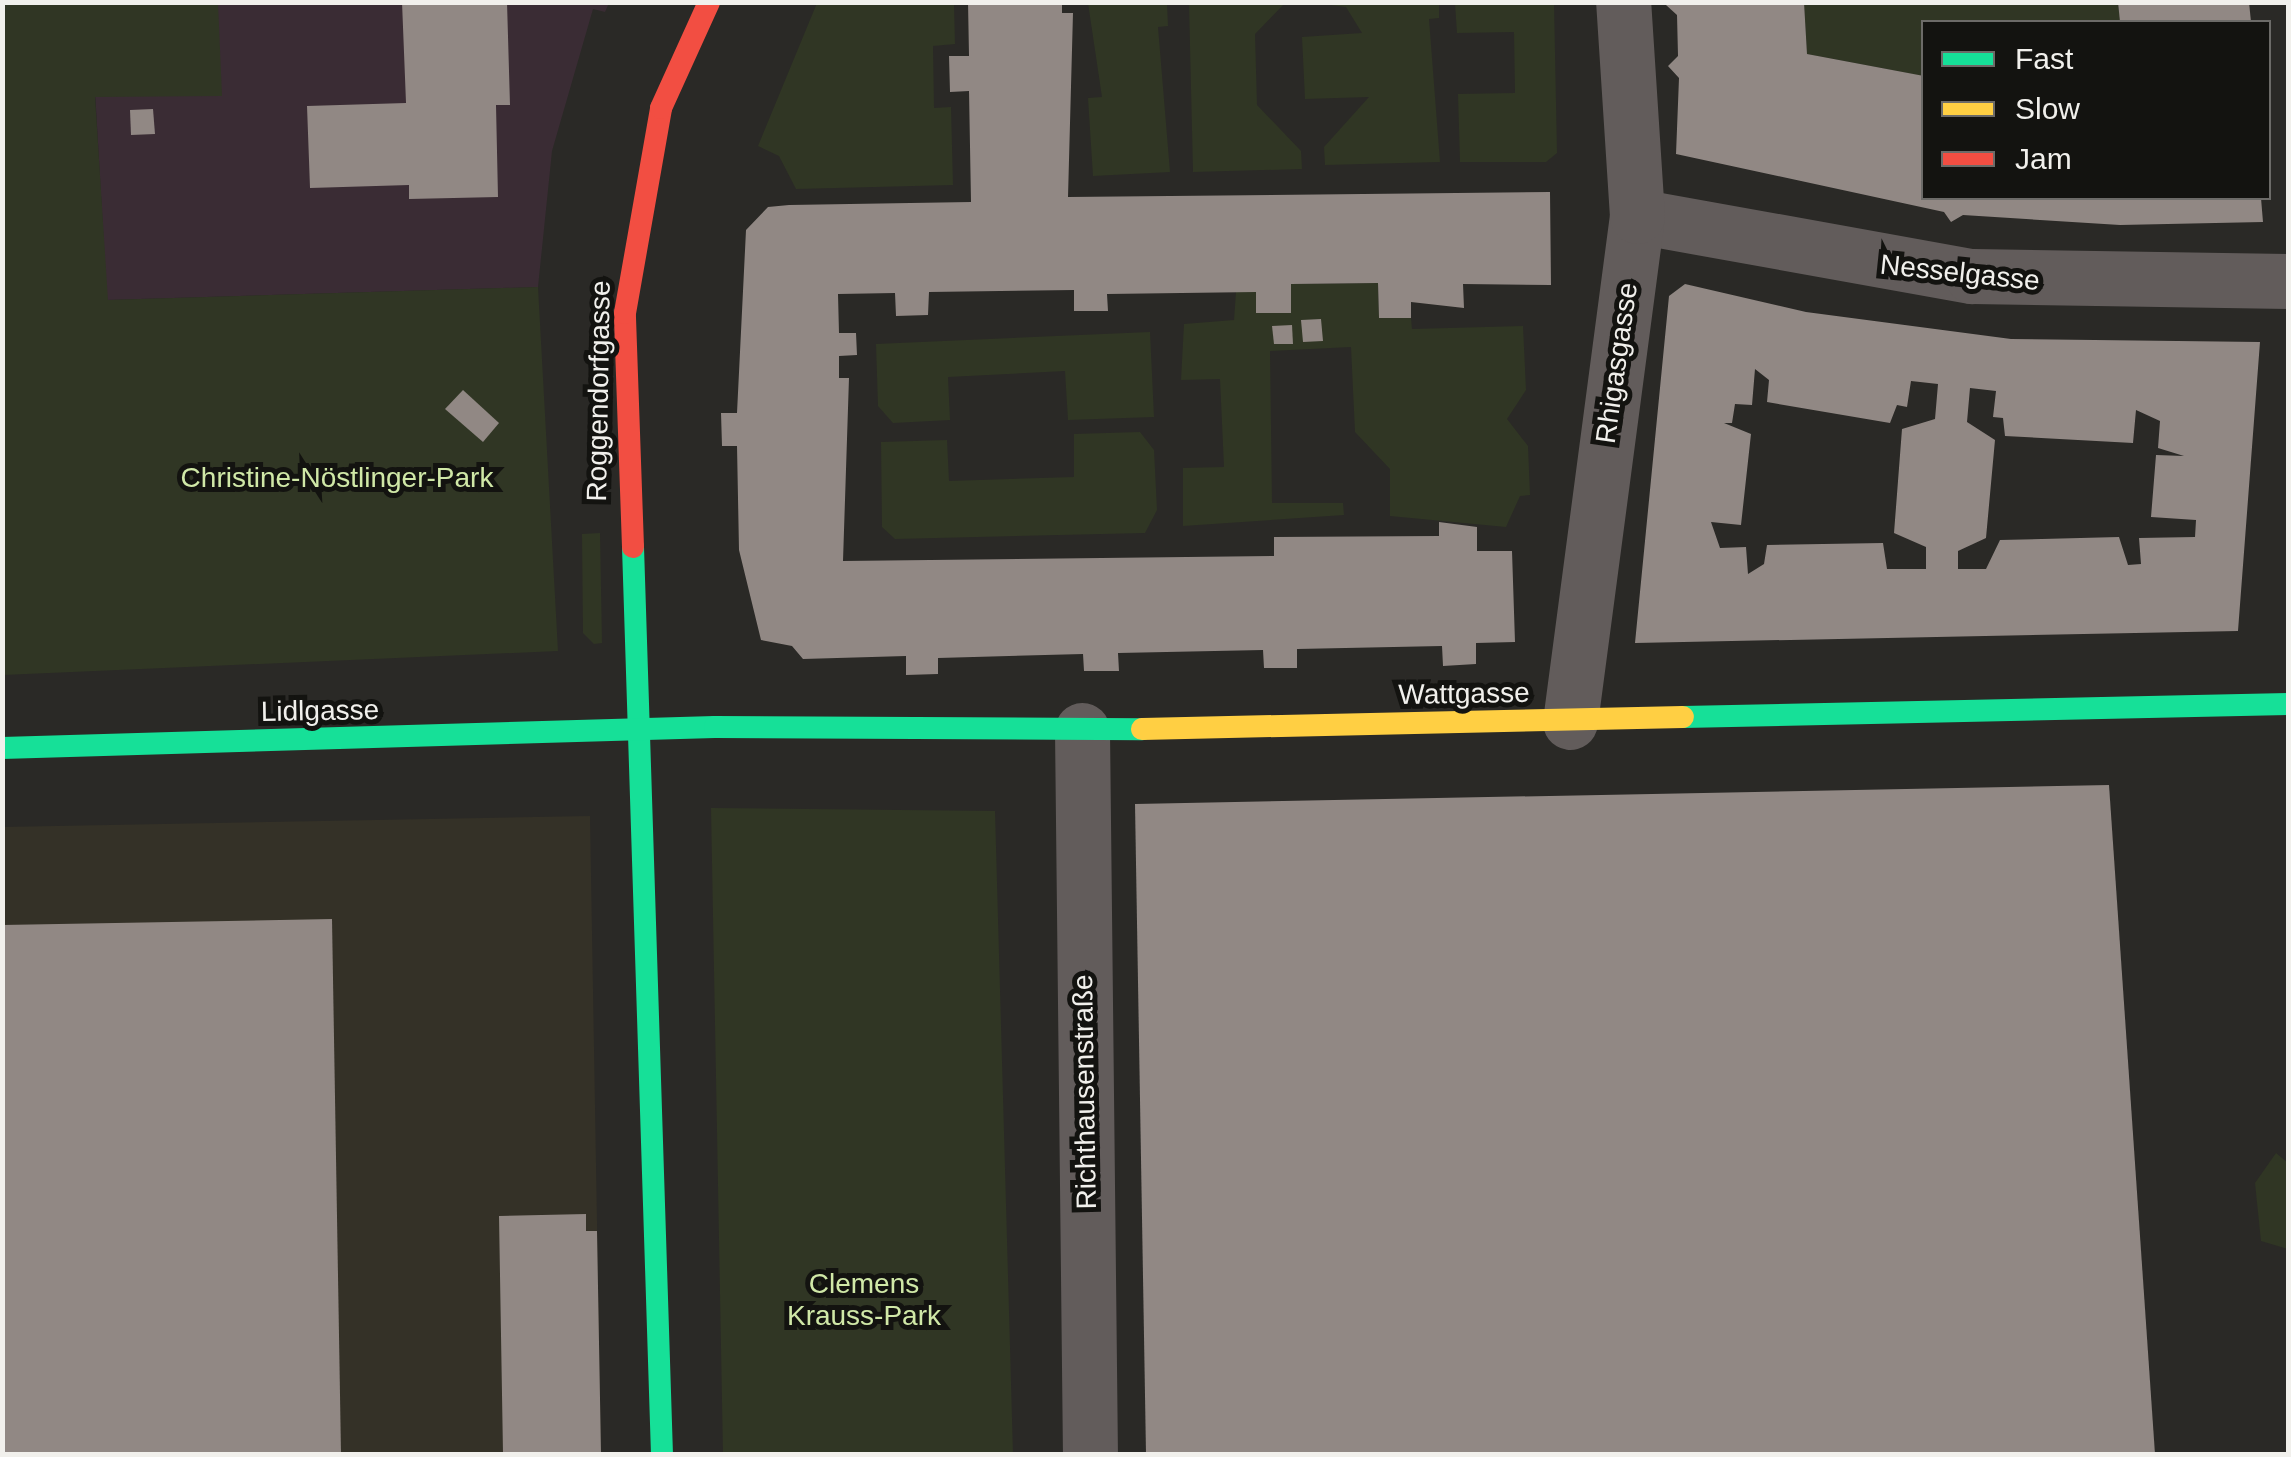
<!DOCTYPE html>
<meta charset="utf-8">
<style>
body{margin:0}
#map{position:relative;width:2291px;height:1457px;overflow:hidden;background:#2a2926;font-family:Helvetica,sans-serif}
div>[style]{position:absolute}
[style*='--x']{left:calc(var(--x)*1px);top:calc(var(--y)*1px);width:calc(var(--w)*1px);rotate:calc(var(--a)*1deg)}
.built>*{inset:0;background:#343127}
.education>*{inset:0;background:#3a2c34}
.green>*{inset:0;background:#303624}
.building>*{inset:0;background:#918884}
.street>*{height:55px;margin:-27.5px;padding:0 27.5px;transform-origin:27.5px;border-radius:27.5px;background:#625c5b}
.fast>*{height:22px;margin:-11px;padding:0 11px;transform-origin:11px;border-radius:11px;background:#16e098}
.slow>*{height:22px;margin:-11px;padding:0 11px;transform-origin:11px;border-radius:11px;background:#ffcf43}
.jam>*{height:22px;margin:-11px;padding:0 11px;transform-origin:11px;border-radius:11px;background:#f24e42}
span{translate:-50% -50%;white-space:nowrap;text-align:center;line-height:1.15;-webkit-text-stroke:10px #131310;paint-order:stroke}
.street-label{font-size:28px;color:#f1f0ec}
.park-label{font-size:28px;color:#d0e8a7}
.frame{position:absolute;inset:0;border:5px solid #f1f0ec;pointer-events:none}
.legend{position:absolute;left:1921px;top:20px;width:350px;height:180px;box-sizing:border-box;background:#131310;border:2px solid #6c6b68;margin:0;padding:12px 18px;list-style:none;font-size:30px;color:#f1f0ec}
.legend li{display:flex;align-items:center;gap:20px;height:50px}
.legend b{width:50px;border:2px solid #6c6b68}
</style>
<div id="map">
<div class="built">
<i style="clip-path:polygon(590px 816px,601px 1454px,3px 1454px,2px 827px)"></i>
</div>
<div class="education">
<i style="clip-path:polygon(90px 3px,609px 3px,605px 12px,593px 9px,552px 151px,538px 287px,107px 300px)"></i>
</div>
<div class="green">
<i style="clip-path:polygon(2px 3px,218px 3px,222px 96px,95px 97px,108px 300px,538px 287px,558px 651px,3px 675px)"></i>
<i style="clip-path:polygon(817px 3px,954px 3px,955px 44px,933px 46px,934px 108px,951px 107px,953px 185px,796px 189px,779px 156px,758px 146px)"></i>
<i style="clip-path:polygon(1088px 3px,1167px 3px,1168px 26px,1158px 27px,1170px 172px,1093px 176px,1088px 98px,1102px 97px)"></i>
<i style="clip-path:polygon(1189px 3px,1285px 3px,1255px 34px,1257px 105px,1301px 151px,1302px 169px,1193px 172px)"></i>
<i style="clip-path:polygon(1315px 3px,1439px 3px,1439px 18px,1429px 19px,1440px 162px,1325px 165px,1324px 147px,1369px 97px,1305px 99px,1302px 37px,1362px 33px,1346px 7px)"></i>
<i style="clip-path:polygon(1455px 3px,1554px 3px,1557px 153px,1546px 162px,1460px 162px,1458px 94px,1515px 93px,1514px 32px,1457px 33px)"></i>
<i style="clip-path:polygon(1804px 3px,2118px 3px,2120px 22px,1924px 22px,1923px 76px,1807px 54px)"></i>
<i style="clip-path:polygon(1378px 283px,1379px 318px,1411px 318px,1412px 329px,1523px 326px,1526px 390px,1507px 419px,1528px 446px,1530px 495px,1520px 496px,1506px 527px,1390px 516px,1390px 469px,1355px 432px,1351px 347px,1270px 351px,1272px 503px,1343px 503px,1344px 515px,1183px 526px,1183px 468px,1224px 467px,1220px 379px,1181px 380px,1184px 324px,1234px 320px,1236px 292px,1256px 292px,1257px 313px,1290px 313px,1291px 284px)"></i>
<i style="clip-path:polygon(1150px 332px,1154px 417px,1068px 420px,1065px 371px,948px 377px,950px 420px,893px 423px,878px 406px,876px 344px)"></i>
<i style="clip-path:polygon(1140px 432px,1154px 450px,1157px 510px,1145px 533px,895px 539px,882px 527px,881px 442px,947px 440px,949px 481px,1074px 477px,1074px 434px)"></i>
<i style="clip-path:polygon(600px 533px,602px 643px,594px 644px,583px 633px,582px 534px)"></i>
<i style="clip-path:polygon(711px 808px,995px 811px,1013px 1454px,723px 1454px)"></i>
<i style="clip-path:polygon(2276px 1153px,2288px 1163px,2288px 1249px,2261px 1241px,2255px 1183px)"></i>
</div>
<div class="building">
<i style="clip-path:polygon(402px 2px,507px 2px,510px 105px,496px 105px,498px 197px,409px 199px,409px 185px,310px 188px,307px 106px,406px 103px)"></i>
<i style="clip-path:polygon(968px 2px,1062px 2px,1062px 13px,1073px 13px,1068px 197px,1550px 192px,1551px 285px,1463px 284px,1464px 308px,1411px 302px,1411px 318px,1379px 318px,1378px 283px,1291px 284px,1291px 313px,1256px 313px,1256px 292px,1107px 294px,1108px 311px,1074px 311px,1074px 290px,929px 292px,928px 315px,896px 316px,895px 293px,838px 294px,839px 333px,856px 333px,857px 355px,839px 356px,839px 378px,849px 378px,843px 561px,1274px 556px,1274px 537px,1439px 536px,1439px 522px,1477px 527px,1477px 551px,1512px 551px,1515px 642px,1476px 643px,1476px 664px,1443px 666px,1442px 646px,1297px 649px,1297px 668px,1264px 668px,1263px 650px,1118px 653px,1119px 671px,1084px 671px,1083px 654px,938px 658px,938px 674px,906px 675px,906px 656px,803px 659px,792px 646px,761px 640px,739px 550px,737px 446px,722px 446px,721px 413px,737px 413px,746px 230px,768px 207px,789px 205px,971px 202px,969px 91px,950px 92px,949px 56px,969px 56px)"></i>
<i style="clip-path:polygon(1804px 2px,1807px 54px,1924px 76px,1924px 198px,2261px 198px,2263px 222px,2120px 225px,1963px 215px,1951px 222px,1944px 212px,1676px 154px,1679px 78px,1668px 66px,1678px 56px,1677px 15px,1666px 5px)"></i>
<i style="clip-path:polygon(2118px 2px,2249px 2px,2251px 22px,2120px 22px)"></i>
<i style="clip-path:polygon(153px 109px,155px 134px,131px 135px,130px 110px)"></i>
<i style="clip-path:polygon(evenodd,1685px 284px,1806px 312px,2011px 339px,2260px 342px,2238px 631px,1635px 643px,1669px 296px,1685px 284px,1755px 369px,1769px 380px,1767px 402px,1890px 423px,1897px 405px,1907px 407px,1911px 381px,1938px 384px,1935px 419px,1902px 429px,1894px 533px,1926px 547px,1926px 569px,1887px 569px,1883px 543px,1767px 545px,1764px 564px,1748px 574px,1746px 547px,1720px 548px,1711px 522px,1741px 525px,1751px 434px,1724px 423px,1732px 423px,1735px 404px,1752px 405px,1755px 369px,1685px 284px,1970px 388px,1996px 391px,1993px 417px,2003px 418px,2005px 436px,2133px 443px,2136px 410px,2160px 421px,2158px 448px,2184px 456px,2156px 455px,2151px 517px,2196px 520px,2195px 537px,2139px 538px,2141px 564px,2128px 565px,2119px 537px,2000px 540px,1986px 569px,1958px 569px,1958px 551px,1986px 538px,1995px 440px,1967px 422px,1970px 388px)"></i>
<i style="clip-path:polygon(1321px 319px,1323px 341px,1303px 342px,1301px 320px)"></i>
<i style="clip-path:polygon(1292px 325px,1293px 344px,1274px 344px,1272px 326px)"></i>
<i style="clip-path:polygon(463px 390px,499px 423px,483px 442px,445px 409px)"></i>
<i style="clip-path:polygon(2109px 785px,2155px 1454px,1146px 1454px,1135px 804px)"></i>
<i style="clip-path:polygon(332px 919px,341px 1454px,2px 1454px,2px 925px)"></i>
<i style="clip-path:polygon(586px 1214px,586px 1231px,597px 1231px,601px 1454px,503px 1454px,499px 1216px)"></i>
</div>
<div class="street">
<i style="--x:1637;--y:216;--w:340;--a:10.2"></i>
<i style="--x:1972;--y:276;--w:316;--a:0.9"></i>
<i style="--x:1570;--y:722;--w:510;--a:-82.46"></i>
<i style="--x:1637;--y:216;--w:214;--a:-93.7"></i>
<i style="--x:1082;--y:730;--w:724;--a:89.37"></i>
</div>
<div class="fast">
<i style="--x:633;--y:547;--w:907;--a:88.17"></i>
<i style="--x:1683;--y:717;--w:605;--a:-1.23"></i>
<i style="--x:2;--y:748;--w:713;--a:-1.69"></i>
<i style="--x:715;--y:727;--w:427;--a:0.3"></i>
</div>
<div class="slow">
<i style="--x:1142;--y:729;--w:541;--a:-1.27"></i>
</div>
<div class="jam">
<i style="--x:633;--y:547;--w:234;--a:-92"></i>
<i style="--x:625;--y:313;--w:208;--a:-80"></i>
<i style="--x:661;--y:108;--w:116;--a:-65.6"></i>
</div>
<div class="street-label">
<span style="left:1960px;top:273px;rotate:6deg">Nesselgasse</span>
<span style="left:1617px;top:363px;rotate:-82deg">Rhigasgasse</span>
<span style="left:599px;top:391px;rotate:-89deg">Roggendorfgasse</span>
<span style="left:1464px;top:694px;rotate:-1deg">Wattgasse</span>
<span style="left:320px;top:711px;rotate:-1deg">Lidlgasse</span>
<span style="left:1085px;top:1092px;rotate:-91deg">Richthausenstraße</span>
</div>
<div class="park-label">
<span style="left:337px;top:478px">Christine-Nöstlinger-Park</span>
<span style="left:864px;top:1300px">Clemens<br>Krauss-Park</span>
</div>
<div class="frame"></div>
<ul class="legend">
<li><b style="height:12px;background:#16e098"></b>Fast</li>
<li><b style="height:12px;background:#ffcf43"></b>Slow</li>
<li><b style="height:12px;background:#f24e42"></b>Jam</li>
</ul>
</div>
